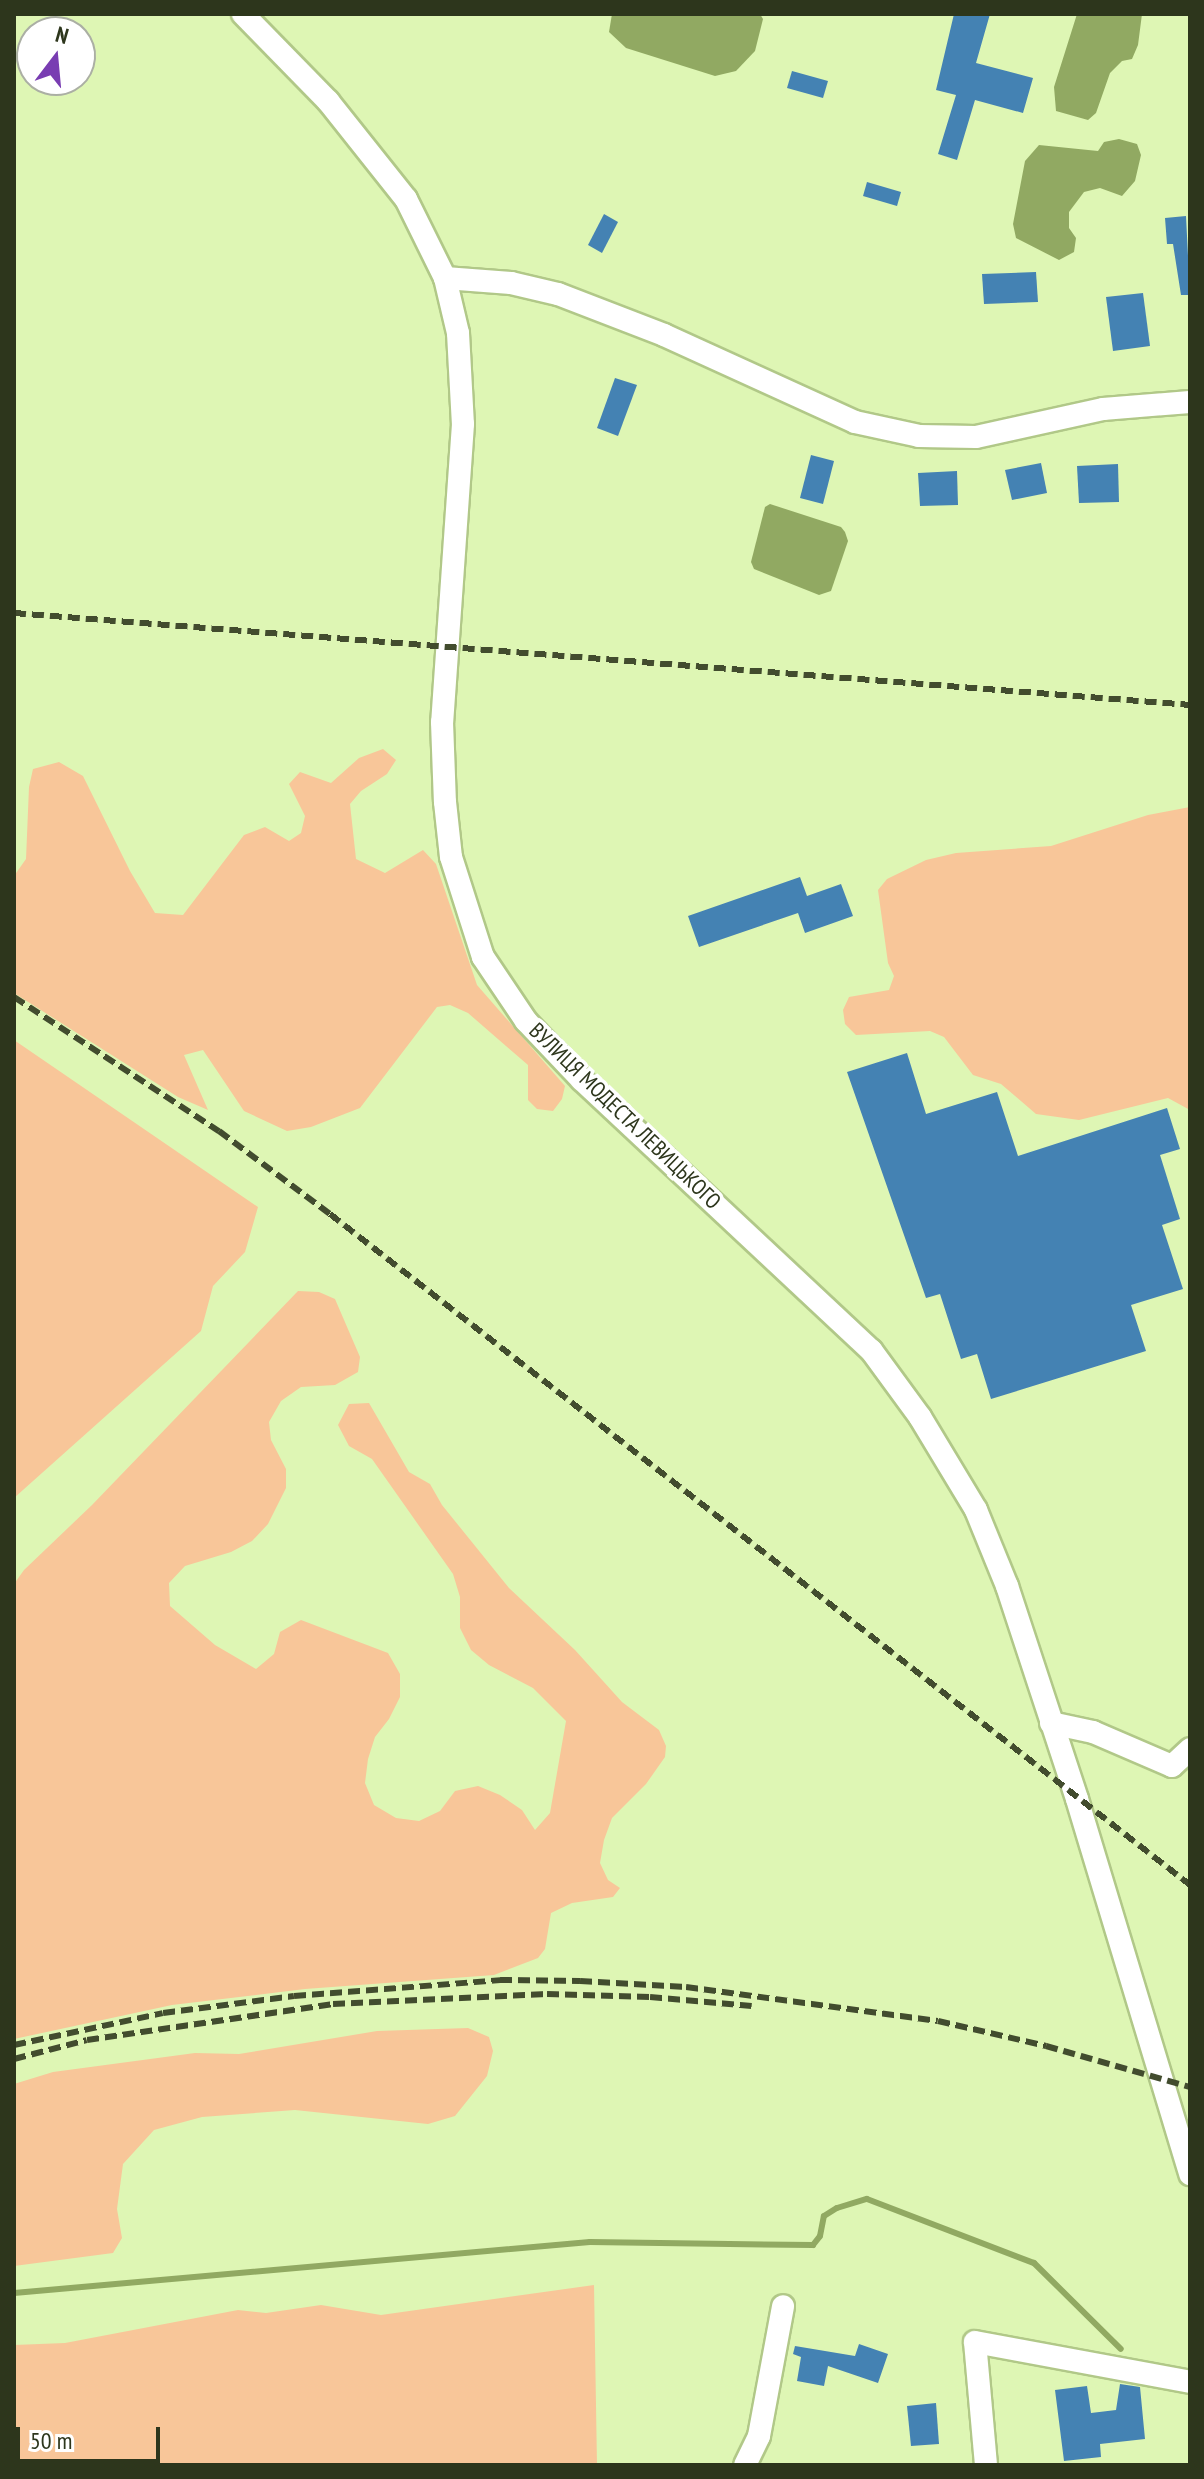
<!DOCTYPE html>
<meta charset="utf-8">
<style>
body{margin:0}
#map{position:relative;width:1204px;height:2479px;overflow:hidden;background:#def6b4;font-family:"PT Sans Narrow",sans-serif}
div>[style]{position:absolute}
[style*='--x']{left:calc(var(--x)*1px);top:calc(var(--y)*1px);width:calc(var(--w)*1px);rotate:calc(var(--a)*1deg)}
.green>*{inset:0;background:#f8c699}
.water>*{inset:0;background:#91a962}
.stream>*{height:6px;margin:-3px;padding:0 3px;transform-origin:3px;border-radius:3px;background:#91a962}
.building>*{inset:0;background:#4482b3}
.roads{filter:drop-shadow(2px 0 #b1c888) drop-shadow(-2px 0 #b1c888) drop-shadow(0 2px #b1c888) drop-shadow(0 -2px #b1c888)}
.minor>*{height:22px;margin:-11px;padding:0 11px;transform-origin:11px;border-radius:11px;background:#fff}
.rail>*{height:6px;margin-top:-3px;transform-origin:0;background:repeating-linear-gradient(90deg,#424c2e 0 12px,transparent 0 18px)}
span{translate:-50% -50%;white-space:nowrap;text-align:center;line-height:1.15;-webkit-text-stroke:7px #fff;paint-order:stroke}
.street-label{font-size:22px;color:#2d361c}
.frame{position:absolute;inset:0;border:16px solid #2d361c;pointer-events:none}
.north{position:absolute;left:16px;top:16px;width:80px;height:80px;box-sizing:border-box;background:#fff;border:2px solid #abafa4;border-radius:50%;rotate:16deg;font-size:22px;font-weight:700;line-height:32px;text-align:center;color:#2d361c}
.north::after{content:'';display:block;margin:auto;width:28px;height:36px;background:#793db2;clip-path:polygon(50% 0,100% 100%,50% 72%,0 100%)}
.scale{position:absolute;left:16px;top:2427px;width:144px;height:36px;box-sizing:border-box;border:4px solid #2d361c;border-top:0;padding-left:10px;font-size:24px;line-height:28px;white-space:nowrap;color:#2d361c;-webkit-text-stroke:6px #fff;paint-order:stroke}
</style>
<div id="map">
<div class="green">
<i style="clip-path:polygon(383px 749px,396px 760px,387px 774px,361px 791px,350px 804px,356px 859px,385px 873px,423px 850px,436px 864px,477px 985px,565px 1086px,562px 1099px,553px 1111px,537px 1109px,528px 1100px,528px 1065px,468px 1013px,450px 1005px,437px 1007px,360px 1108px,311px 1127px,287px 1131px,244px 1111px,203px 1050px,184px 1055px,208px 1110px,178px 1097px,14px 993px,14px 876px,26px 859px,29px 787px,33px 769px,59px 762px,83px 776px,130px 871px,155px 913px,183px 915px,244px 835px,265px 827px,289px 841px,301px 833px,305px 816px,289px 784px,300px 772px,331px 783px,359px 758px)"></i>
<i style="clip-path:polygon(1190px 807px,1190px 1110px,1168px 1098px,1079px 1120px,1036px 1114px,1001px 1084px,973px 1075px,944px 1037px,930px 1031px,856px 1035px,845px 1024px,843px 1010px,849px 997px,889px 990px,894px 976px,888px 963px,878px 890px,887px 879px,926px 860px,956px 853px,1051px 846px,1148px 815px)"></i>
<i style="clip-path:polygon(14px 1040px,258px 1207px,245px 1252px,213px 1286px,201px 1331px,14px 1498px)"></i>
<i style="clip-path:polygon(298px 1291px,319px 1292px,335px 1299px,360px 1357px,358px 1372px,335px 1385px,301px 1387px,281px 1401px,269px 1422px,271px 1440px,286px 1469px,286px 1488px,268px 1524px,252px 1541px,231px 1552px,185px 1566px,169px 1583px,170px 1606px,215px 1645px,256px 1669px,274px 1654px,280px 1632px,301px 1620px,388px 1653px,400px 1674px,400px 1697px,389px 1719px,375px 1737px,368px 1759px,365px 1783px,374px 1805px,396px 1818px,419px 1821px,440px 1811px,455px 1791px,478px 1786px,500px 1795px,522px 1810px,535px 1830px,550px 1813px,566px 1721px,533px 1688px,489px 1665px,471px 1650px,460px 1628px,460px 1597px,453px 1574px,372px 1459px,349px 1446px,338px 1425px,349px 1404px,369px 1403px,409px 1472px,430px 1484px,442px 1505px,509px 1588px,575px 1650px,622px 1702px,659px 1730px,666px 1746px,665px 1757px,646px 1784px,612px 1818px,604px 1840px,600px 1863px,608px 1880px,620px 1888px,613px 1897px,572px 1903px,551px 1913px,545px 1949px,538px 1958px,494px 1975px,305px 1989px,172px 2005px,14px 2039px,14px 1584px,24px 1570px,92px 1505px)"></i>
<i style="clip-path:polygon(468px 2028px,489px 2037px,493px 2051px,487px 2076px,455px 2116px,428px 2124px,295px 2110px,202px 2117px,154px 2130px,123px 2164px,117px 2209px,122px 2238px,113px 2253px,14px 2266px,14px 2084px,53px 2072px,195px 2053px,239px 2054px,377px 2031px)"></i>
<i style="clip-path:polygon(594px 2285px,597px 2465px,14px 2465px,14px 2345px,65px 2343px,238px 2310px,266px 2313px,321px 2305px,381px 2315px)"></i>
</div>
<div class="water">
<i style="clip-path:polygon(612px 14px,760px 14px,763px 19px,755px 51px,736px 71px,715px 76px,626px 48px,609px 32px)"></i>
<i style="clip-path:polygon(1077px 14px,1142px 14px,1138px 45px,1132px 59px,1122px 61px,1110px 73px,1096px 113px,1088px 120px,1056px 111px,1054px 87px)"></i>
<i style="clip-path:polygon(1119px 139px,1137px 144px,1141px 155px,1135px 181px,1122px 196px,1100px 188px,1084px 192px,1069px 212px,1069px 228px,1076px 238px,1074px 252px,1059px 260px,1016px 238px,1013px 224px,1025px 161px,1039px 145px,1098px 151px,1104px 142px)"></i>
<i style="clip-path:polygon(770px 504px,841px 527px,845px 532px,848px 541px,831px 591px,819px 595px,754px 569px,751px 562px,765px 507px)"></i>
</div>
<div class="stream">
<i style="--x:14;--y:2293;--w:578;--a:-5.06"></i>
<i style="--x:590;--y:2242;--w:223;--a:0.8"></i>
<i style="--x:813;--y:2245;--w:11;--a:-52"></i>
<i style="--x:820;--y:2236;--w:20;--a:-79"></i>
<i style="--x:824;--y:2216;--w:15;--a:-32"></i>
<i style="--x:837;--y:2208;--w:31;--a:-17"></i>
<i style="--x:867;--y:2199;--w:179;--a:21"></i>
<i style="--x:1034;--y:2263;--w:122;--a:44.7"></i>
</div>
<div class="building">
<i style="clip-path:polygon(954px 14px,990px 14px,976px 63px,1033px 78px,1023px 113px,975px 100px,957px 160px,938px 154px,956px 95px,936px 90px)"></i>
<i style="clip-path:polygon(792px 71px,828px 81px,823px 98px,787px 88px)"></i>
<i style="clip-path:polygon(867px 182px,901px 192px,897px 206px,863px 196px)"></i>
<i style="clip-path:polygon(604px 214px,618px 222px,602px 253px,588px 245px)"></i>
<i style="clip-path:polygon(1186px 216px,1190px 295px,1181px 295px,1173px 244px,1167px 244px,1165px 218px)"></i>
<i style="clip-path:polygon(1036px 272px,1038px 302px,984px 304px,982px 274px)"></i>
<i style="clip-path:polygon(1143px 293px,1150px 346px,1113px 351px,1106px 297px)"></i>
<i style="clip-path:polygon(615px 378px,637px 385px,618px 436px,597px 428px)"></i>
<i style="clip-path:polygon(811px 455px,834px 461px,823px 504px,800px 498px)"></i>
<i style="clip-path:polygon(1041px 463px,1047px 493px,1012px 500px,1005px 470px)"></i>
<i style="clip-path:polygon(1118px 464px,1119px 502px,1079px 503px,1077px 466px)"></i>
<i style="clip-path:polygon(957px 471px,958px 505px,920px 506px,918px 473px)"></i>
<i style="clip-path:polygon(800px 877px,807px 896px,841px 884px,853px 916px,805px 933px,798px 913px,699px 947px,688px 916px)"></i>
<i style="clip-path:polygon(907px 1053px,926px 1114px,997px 1092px,1018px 1156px,1167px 1108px,1180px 1149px,1160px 1155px,1180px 1219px,1162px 1225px,1183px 1289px,1131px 1305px,1146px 1351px,991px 1399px,977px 1354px,961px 1359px,940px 1294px,926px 1298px,847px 1072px)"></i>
<i style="clip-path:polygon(859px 2344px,888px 2354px,878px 2383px,828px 2366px,824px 2386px,797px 2381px,801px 2357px,793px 2354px,795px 2346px,855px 2356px)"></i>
<i style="clip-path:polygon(1120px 2384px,1140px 2387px,1145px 2439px,1100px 2444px,1101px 2457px,1064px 2461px,1055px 2390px,1087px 2386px,1091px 2413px,1116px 2410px)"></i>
<i style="clip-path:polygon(936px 2403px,939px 2444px,911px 2446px,907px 2406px)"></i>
</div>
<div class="roads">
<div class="minor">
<i style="--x:243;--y:14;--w:122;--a:45.7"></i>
<i style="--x:328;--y:101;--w:125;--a:51.5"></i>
<i style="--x:406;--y:199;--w:88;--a:63.7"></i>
<i style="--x:445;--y:278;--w:57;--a:76.7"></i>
<i style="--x:458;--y:333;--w:91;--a:86.9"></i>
<i style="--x:463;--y:424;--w:299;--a:94"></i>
<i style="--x:442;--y:722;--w:80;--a:87.9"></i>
<i style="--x:445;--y:802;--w:55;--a:83.8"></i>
<i style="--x:451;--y:857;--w:105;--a:72.3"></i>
<i style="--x:483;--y:957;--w:77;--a:56.1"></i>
<i style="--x:526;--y:1021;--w:81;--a:46.5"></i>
<i style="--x:582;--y:1080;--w:396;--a:43.1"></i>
<i style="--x:871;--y:1350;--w:83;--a:53.8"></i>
<i style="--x:920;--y:1417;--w:109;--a:58.9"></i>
<i style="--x:976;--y:1510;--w:82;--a:67.8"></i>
<i style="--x:1007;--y:1586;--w:224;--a:71.8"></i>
<i style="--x:1077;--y:1799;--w:392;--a:73.2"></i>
<i style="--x:445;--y:278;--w:66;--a:4.3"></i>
<i style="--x:511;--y:283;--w:48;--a:13.2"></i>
<i style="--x:558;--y:294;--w:114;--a:21.1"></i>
<i style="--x:664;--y:335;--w:210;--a:24.5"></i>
<i style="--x:855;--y:422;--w:66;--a:12.3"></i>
<i style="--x:919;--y:436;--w:57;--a:1"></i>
<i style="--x:976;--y:437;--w:130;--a:-12.4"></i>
<i style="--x:1103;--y:409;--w:87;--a:-4.6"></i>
<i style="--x:1051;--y:1723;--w:43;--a:12.1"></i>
<i style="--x:1093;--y:1732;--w:86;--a:23.3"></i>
<i style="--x:1172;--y:1766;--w:25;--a:-43"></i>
<i style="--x:745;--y:2465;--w:32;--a:-64"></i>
<i style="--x:759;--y:2436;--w:132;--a:-79.5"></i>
<i style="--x:986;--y:2465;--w:123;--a:-95.1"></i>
<i style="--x:975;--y:2342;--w:219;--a:10.5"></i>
</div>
</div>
<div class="rail">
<i style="--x:14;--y:613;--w:1180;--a:4.47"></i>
<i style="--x:14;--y:997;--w:245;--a:33.2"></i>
<i style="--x:219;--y:1131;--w:139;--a:36.8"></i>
<i style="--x:330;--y:1214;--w:1091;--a:37.96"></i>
<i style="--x:14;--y:2045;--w:152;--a:-12.1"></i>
<i style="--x:163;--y:2013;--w:132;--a:-7.4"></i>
<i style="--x:294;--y:1996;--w:207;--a:-4.4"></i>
<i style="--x:500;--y:1980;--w:80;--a:0.7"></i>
<i style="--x:580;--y:1981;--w:106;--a:3.2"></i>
<i style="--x:686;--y:1987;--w:254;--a:7.7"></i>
<i style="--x:938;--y:2021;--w:111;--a:13"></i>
<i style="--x:1046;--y:2046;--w:150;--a:15.9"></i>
<i style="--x:14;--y:2059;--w:75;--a:-14.6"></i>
<i style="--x:87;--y:2040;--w:249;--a:-8.3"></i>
<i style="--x:333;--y:2004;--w:214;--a:-2.7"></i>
<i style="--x:547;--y:1994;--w:103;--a:1.7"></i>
<i style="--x:650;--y:1997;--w:102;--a:5"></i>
</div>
<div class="street-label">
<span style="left:625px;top:1116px;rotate:44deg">ВУЛИЦЯ МОДЕСТА ЛЕВИЦЬКОГО</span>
</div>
<div class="frame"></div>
<div class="north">N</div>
<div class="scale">50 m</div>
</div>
